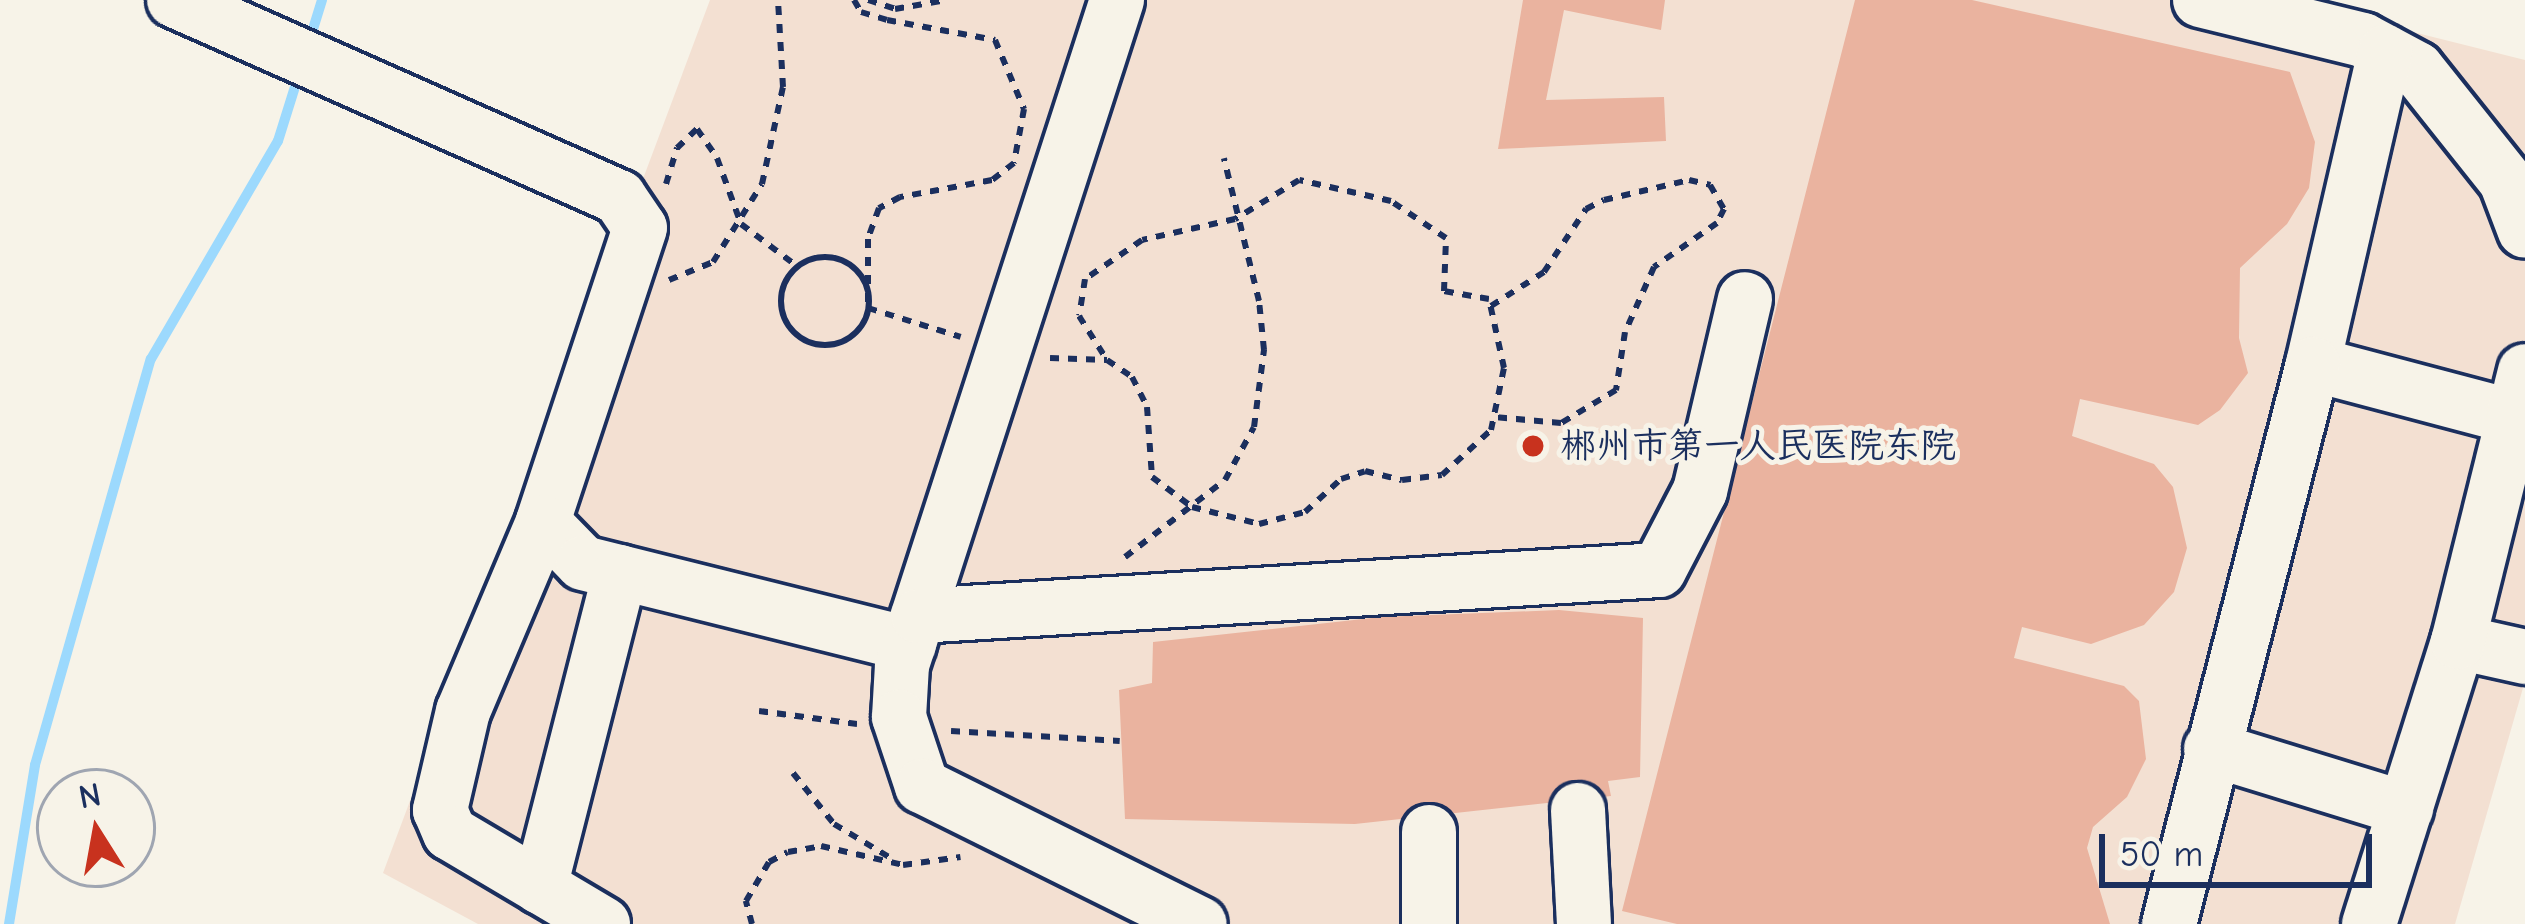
<!DOCTYPE html>
<meta charset="utf-8">
<style>
body{margin:0}
#map{position:relative;width:2525px;height:924px;overflow:hidden;background:#f7f3e8;font-family:"Comic Neue","LXGW WenKai TC",sans-serif}
div>[style]{position:absolute}
[style*='--x']{left:calc(var(--x)*1px);top:calc(var(--y)*1px);width:calc(var(--w)*1px);rotate:calc(var(--a)*1deg)}
.built>*{inset:0;background:#f3e0d2}
.stream>*{height:10px;margin:-5px;padding:0 5px;transform-origin:5px;border-radius:5px;background:#9cd9fd}
.building>*{inset:0;background:#eab39f}
.path>*{height:6px;margin-top:-3px;transform-origin:0;background:repeating-linear-gradient(90deg,#1b2f5e 0 9px,transparent 0 18px)}
.path>.ring{margin:-3px;padding:0;box-sizing:content-box;background:none;border:6px solid #1b2f5e;border-radius:50%}
.roads{filter:drop-shadow(3px 0 #1b2f5e) drop-shadow(-3px 0 #1b2f5e) drop-shadow(0 3px #1b2f5e) drop-shadow(0 -3px #1b2f5e)}
.minor>*{height:54px;margin:-27px;padding:0 27px;transform-origin:27px;border-radius:27px;background:#f7f3e8}
.dots>*{width:33px;height:33px;translate:-50% -50%;box-sizing:border-box;border:6px solid #f7f3e8;border-radius:50%}
span{translate:-50% -50%;white-space:nowrap;text-align:center;line-height:1.15;-webkit-text-stroke:10px #f7f3e8;paint-order:stroke}
.poi-label{font-size:36px;color:#1b2f5e}
.left{translate:0 -50%;text-align:left}
.north{position:absolute;left:36px;top:768px;width:120px;height:120px;box-sizing:border-box;background:#f7f3e8;border:3px solid #9fa5b1;border-radius:50%;rotate:349deg;font-size:33px;font-weight:700;line-height:48px;text-align:center;color:#1b2f5e}
.north::after{content:'';display:block;margin:auto;width:42px;height:54px;background:#c8321e;clip-path:polygon(50% 0,100% 100%,50% 72%,0 100%)}
.scale{position:absolute;left:2099px;top:834px;width:273px;height:54px;box-sizing:border-box;border:6px solid #1b2f5e;border-top:0;padding-left:15px;font-size:36px;line-height:42px;white-space:nowrap;color:#1b2f5e;-webkit-text-stroke:9px #f7f3e8;paint-order:stroke}
</style>
<div id="map">
<div class="built">
<i style="clip-path:polygon(710px 0,2285px 0,2525px 60px,2525px 681px,2455px 924px,478px 924px,383px 873px)"></i>
</div>
<div class="stream">
<i style="--x:309;--y:42;--w:44;--a:-72.8"></i>
<i style="--x:9;--y:924;--w:161;--a:-80.7"></i>
<i style="--x:35;--y:765;--w:422;--a:-74.1"></i>
<i style="--x:151;--y:359;--w:252;--a:-59.8"></i>
<i style="--x:278;--y:141;--w:73;--a:-72.6"></i>
</div>
<div class="building">
<i style="clip-path:polygon(1523px 0,1665px 0,1661px 30px,1564px 10px,1546px 100px,1664px 97px,1666px 141px,1498px 149px)"></i>
<i style="clip-path:polygon(1855px 0,1972px 0,2290px 72px,2315px 142px,2309px 188px,2287px 224px,2240px 268px,2239px 338px,2248px 373px,2220px 410px,2198px 425px,2080px 399px,2072px 436px,2154px 464px,2173px 487px,2187px 548px,2174px 592px,2144px 625px,2091px 644px,2022px 627px,2014px 658px,2124px 686px,2139px 701px,2146px 759px,2127px 797px,2093px 827px,2087px 848px,2110px 924px,1677px 924px,1622px 911px)"></i>
<i style="clip-path:polygon(1559px 610px,1643px 618px,1640px 777px,1608px 781px,1611px 796px,1355px 824px,1125px 819px,1119px 690px,1152px 683px,1153px 642px,1381px 617px)"></i>
</div>
<div class="path">
<i style="--x:854;--y:0;--w:14;--a:60"></i>
<i style="--x:861;--y:12;--w:27;--a:17"></i>
<i style="--x:887;--y:20;--w:110;--a:10.5"></i>
<i style="--x:995;--y:40;--w:75;--a:67.2"></i>
<i style="--x:1024;--y:109;--w:55;--a:100.5"></i>
<i style="--x:1014;--y:163;--w:28;--a:142"></i>
<i style="--x:992;--y:180;--w:94;--a:169.5"></i>
<i style="--x:900;--y:197;--w:24;--a:152"></i>
<i style="--x:879;--y:208;--w:33;--a:110"></i>
<i style="--x:868;--y:239;--w:69;--a:90"></i>
<i style="--x:868;--y:308;--w:97;--a:17.3"></i>
<i style="--x:868;--y:0;--w:28;--a:18"></i>
<i style="--x:895;--y:9;--w:52;--a:-10"></i>
<i style="--x:666;--y:184;--w:38;--a:-73"></i>
<i style="--x:677;--y:148;--w:28;--a:-44"></i>
<i style="--x:697;--y:129;--w:35;--a:55"></i>
<i style="--x:717;--y:158;--w:70;--a:70"></i>
<i style="--x:741;--y:224;--w:71;--a:37"></i>
<i class="ring" style="left:781px;top:257px;width:82px;height:82px"></i>
<i style="--x:669;--y:280;--w:48;--a:-22.2"></i>
<i style="--x:713;--y:262;--w:92;--a:-57.9"></i>
<i style="--x:762;--y:184;--w:99;--a:-77.8"></i>
<i style="--x:783;--y:87;--w:87;--a:-93.3"></i>
<i style="--x:1491;--y:306;--w:63;--a:-32.7"></i>
<i style="--x:1544;--y:272;--w:76;--a:-56.3"></i>
<i style="--x:1586;--y:209;--w:20;--a:-27"></i>
<i style="--x:1604;--y:200;--w:87;--a:-13.2"></i>
<i style="--x:1689;--y:180;--w:22;--a:13"></i>
<i style="--x:1710;--y:185;--w:28;--a:60"></i>
<i style="--x:1724;--y:209;--w:16;--a:117"></i>
<i style="--x:1717;--y:223;--w:77;--a:145.1"></i>
<i style="--x:1654;--y:267;--w:71;--a:114"></i>
<i style="--x:1625;--y:332;--w:59;--a:98.8"></i>
<i style="--x:1616;--y:390;--w:64;--a:149"></i>
<i style="--x:1561;--y:423;--w:67;--a:-174.9"></i>
<i style="--x:1050;--y:358;--w:57;--a:2"></i>
<i style="--x:1107;--y:360;--w:30;--a:34"></i>
<i style="--x:1132;--y:377;--w:34;--a:63"></i>
<i style="--x:1147;--y:407;--w:70;--a:85.9"></i>
<i style="--x:1152;--y:477;--w:50;--a:36.9"></i>
<i style="--x:1192;--y:507;--w:69;--a:14.2"></i>
<i style="--x:1259;--y:524;--w:48;--a:-14.6"></i>
<i style="--x:1305;--y:512;--w:49;--a:-42.5"></i>
<i style="--x:1341;--y:479;--w:25;--a:-18"></i>
<i style="--x:1365;--y:471;--w:38;--a:14"></i>
<i style="--x:1402;--y:480;--w:40;--a:-7.1"></i>
<i style="--x:1442;--y:475;--w:67;--a:-42.6"></i>
<i style="--x:1491;--y:430;--w:63;--a:-78.2"></i>
<i style="--x:1504;--y:368;--w:71;--a:-102.3"></i>
<i style="--x:1489;--y:299;--w:46;--a:-169.9"></i>
<i style="--x:1444;--y:291;--w:53;--a:-87.8"></i>
<i style="--x:1446;--y:238;--w:66;--a:-146.1"></i>
<i style="--x:1391;--y:201;--w:94;--a:-167.1"></i>
<i style="--x:1299;--y:180;--w:75;--a:148.6"></i>
<i style="--x:1235;--y:219;--w:95;--a:167.3"></i>
<i style="--x:1142;--y:240;--w:69;--a:145.6"></i>
<i style="--x:1085;--y:279;--w:37;--a:99"></i>
<i style="--x:1079;--y:316;--w:52;--a:57.5"></i>
<i style="--x:1125;--y:557;--w:126;--a:-37.6"></i>
<i style="--x:1225;--y:480;--w:60;--a:-61.3"></i>
<i style="--x:1254;--y:427;--w:78;--a:-82.6"></i>
<i style="--x:1264;--y:350;--w:49;--a:-95.8"></i>
<i style="--x:1259;--y:301;--w:147;--a:-103.8"></i>
<i style="--x:759;--y:711;--w:99;--a:7.6"></i>
<i style="--x:951;--y:731;--w:169;--a:3.4"></i>
<i style="--x:793;--y:773;--w:65;--a:51.2"></i>
<i style="--x:834;--y:824;--w:70;--a:31"></i>
<i style="--x:752;--y:924;--w:24;--a:-105"></i>
<i style="--x:746;--y:901;--w:45;--a:-59.5"></i>
<i style="--x:769;--y:862;--w:21;--a:-28"></i>
<i style="--x:788;--y:852;--w:34;--a:-10"></i>
<i style="--x:821;--y:846;--w:84;--a:13"></i>
<i style="--x:903;--y:865;--w:58;--a:-8"></i>
</div>
<div class="roads">
<div class="minor">
<i style="--x:174;--y:0;--w:487;--a:23.9"></i>
<i style="--x:619;--y:197;--w:37;--a:56"></i>
<i style="--x:640;--y:228;--w:310;--a:108.3"></i>
<i style="--x:543;--y:522;--w:57;--a:45.7"></i>
<i style="--x:583;--y:563;--w:336;--a:14"></i>
<i style="--x:1117;--y:0;--w:699;--a:107.92"></i>
<i style="--x:902;--y:665;--w:52;--a:93.3"></i>
<i style="--x:899;--y:717;--w:73;--a:71.6"></i>
<i style="--x:922;--y:786;--w:310;--a:26.4"></i>
<i style="--x:2200;--y:0;--w:168;--a:13.8"></i>
<i style="--x:2363;--y:40;--w:61;--a:28.2"></i>
<i style="--x:2417;--y:69;--w:143;--a:51.5"></i>
<i style="--x:2506;--y:181;--w:53;--a:69.2"></i>
<i style="--x:2385;--y:52;--w:320;--a:103"></i>
<i style="--x:2313;--y:364;--w:208;--a:14.8"></i>
<i style="--x:543;--y:522;--w:205;--a:112.9"></i>
<i style="--x:463;--y:711;--w:102;--a:103.1"></i>
<i style="--x:440;--y:810;--w:25;--a:67"></i>
<i style="--x:450;--y:833;--w:178;--a:30.7"></i>
<i style="--x:918;--y:616;--w:742;--a:-3.55"></i>
<i style="--x:1659;--y:570;--w:89;--a:-62.6"></i>
<i style="--x:1700;--y:491;--w:197;--a:-76.8"></i>
<i style="--x:2458;--y:642;--w:69;--a:12.6"></i>
<i style="--x:2211;--y:749;--w:204;--a:17.1"></i>
<i style="--x:1578;--y:810;--w:114;--a:87"></i>
<i style="--x:1429;--y:832;--w:92;--a:90"></i>
<i style="--x:540;--y:887;--w:325;--a:-75.7"></i>
<i style="--x:2169;--y:924;--w:578;--a:-75.58"></i>
<i style="--x:2369;--y:924;--w:296;--a:-72.5"></i>
<i style="--x:2458;--y:642;--w:279;--a:-76.1"></i>
</div>
</div>
<div class="dots">
<i style="left:1533px;top:446px;background:#c8321e"></i>
</div>
<div class="poi-label">
<span class="left" style="left:1560px;top:446px">郴州市第一人民医院东院</span>
</div>
<div class="north">N</div>
<div class="scale">50 m</div>
</div>
